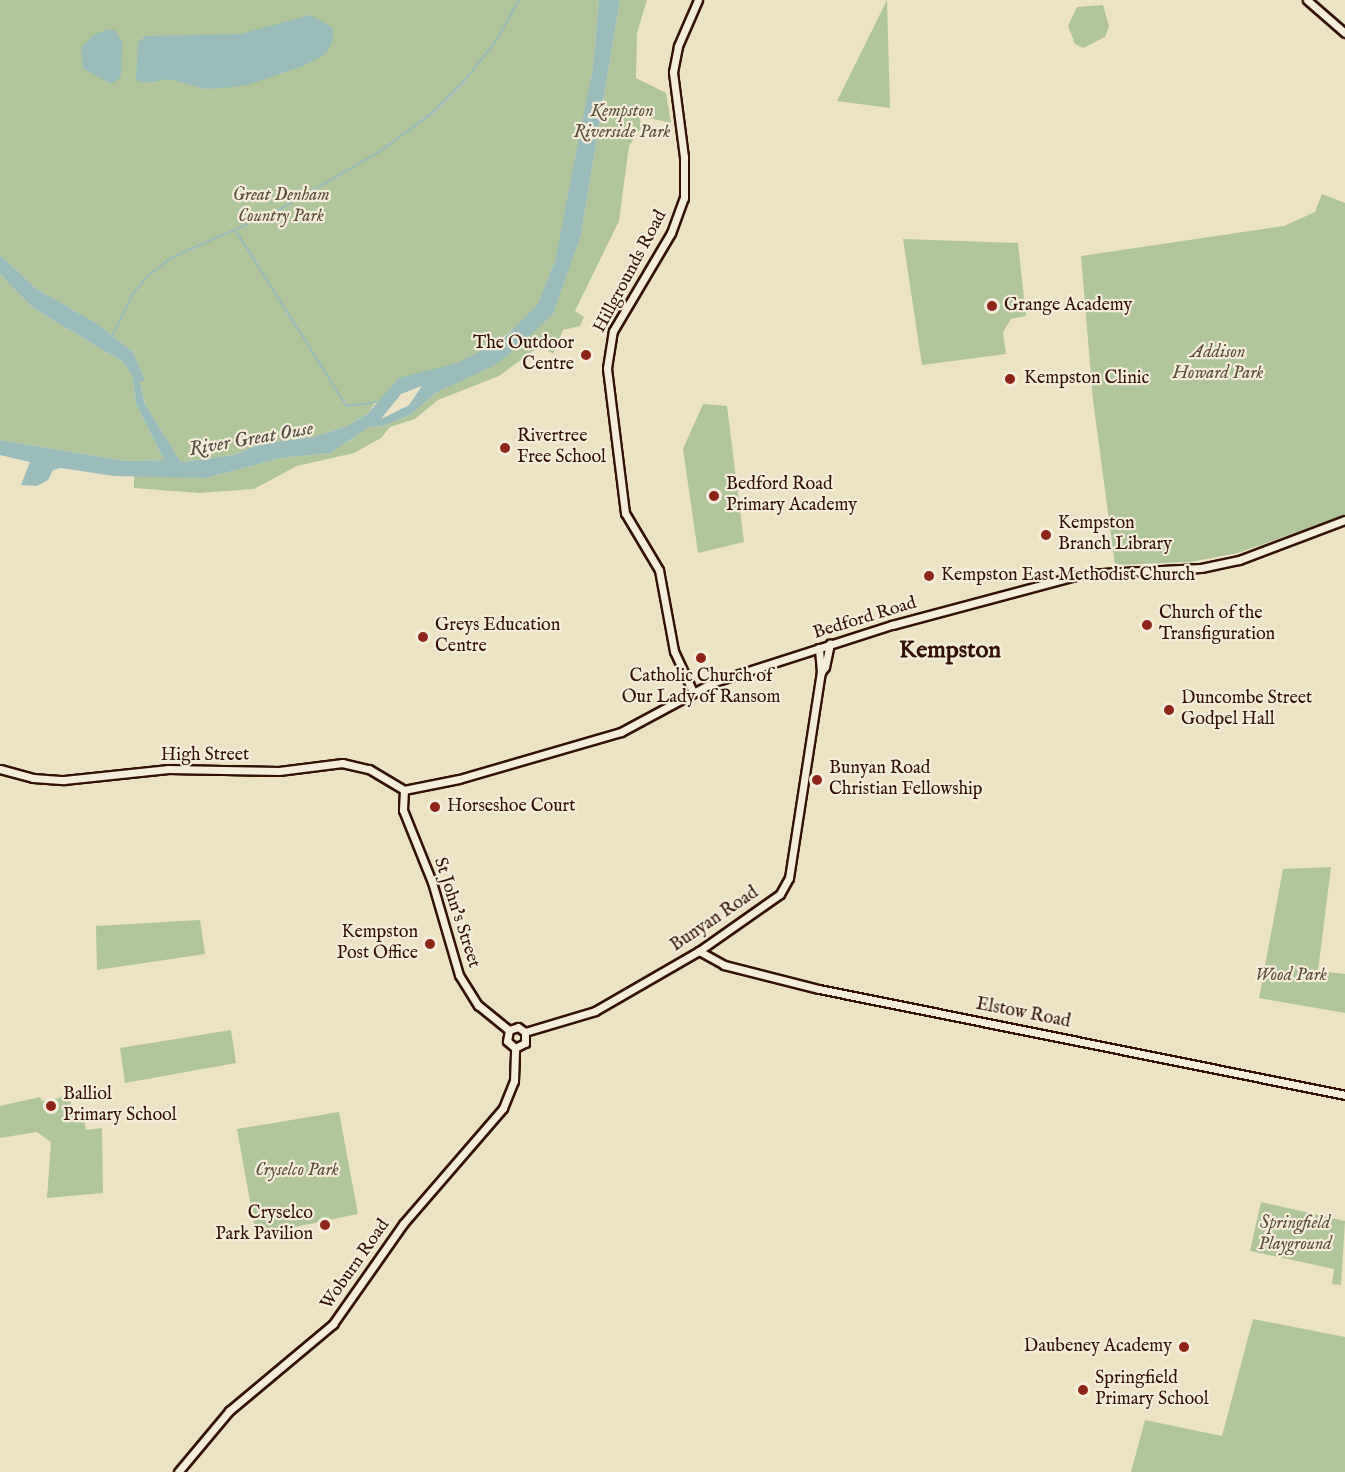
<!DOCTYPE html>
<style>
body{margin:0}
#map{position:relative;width:1345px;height:1472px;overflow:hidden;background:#ece3c5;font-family:"IM FELL English",serif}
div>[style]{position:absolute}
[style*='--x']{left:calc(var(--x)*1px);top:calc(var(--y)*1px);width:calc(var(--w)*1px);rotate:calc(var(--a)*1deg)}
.green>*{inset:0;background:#b1c59a}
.water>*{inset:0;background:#9abdbb}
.stream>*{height:1.5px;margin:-0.75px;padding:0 0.75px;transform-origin:0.75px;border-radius:0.75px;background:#9abdbb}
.roads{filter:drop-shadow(2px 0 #331205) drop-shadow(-2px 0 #331205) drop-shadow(0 2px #331205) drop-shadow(0 -2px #331205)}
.secondary>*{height:7px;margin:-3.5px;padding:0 3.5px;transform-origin:3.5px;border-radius:3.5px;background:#f3edd9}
.dots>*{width:16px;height:16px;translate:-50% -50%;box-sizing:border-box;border:3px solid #f3edd9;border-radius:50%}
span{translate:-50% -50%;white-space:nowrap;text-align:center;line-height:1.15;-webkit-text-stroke:4.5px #f3edd9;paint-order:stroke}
.park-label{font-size:18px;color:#5f5139;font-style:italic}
.street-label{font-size:18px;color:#331205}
.poi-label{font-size:18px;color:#331205}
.left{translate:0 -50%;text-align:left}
.right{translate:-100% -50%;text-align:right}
.water-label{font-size:20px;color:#574e45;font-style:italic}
.district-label{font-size:24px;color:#331205;font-weight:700}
</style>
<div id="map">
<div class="green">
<i style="clip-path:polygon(0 0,599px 0,593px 67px,571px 194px,555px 261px,537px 305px,527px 318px,483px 353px,375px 403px,367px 414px,347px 426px,314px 437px,260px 444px,234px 455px,181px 462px,145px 404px,140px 381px,145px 380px,133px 352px,96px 323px,37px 289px,0 255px)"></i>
<i style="clip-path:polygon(620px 0,647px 0,637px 33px,636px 78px,666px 93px,671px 123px,640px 116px,641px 128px,629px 146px,619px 221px,575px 311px,584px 317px,580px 326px,563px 330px,553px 354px,541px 345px,499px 376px,438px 400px,415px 419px,390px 427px,381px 438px,354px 453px,297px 466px,254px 489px,199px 493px,134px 488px,134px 475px,206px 478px,281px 458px,330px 453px,369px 427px,383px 426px,410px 415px,437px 392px,512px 352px,553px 313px,581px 235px)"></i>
<i style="clip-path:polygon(887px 0,890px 108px,837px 101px)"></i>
<i style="clip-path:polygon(1103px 5px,1109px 26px,1105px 37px,1083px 48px,1075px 44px,1068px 26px,1077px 7px)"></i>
<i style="clip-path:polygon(1322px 194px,1345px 203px,1345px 515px,1238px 553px,1190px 562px,1115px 565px,1093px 400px,1081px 256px,1284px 226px,1315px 212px)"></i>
<i style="clip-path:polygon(903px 239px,1018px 243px,1026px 316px,1011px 319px,1003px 332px,1006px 354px,922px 365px)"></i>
<i style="clip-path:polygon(0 274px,33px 308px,123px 362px,132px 375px,136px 404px,164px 460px,126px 461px,0 440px)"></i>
<i style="clip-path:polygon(703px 404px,727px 406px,744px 542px,698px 553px,683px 449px)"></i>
<i style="clip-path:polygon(1331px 867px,1318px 971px,1345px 974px,1345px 1013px,1259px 998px,1283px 869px)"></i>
<i style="clip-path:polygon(200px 920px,205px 954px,97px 970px,96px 926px)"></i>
<i style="clip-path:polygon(231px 1030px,236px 1063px,125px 1083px,120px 1048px)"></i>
<i style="clip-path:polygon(69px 1092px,74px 1120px,84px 1119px,86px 1130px,102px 1128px,103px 1193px,47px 1198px,51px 1142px,37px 1132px,0 1138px,0 1106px,40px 1097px,42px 1101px,59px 1098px)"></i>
<i style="clip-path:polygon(339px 1112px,358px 1214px,256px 1235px,237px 1129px)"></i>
<i style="clip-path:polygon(1261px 1202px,1345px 1221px,1341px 1285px,1332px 1284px,1334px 1269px,1250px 1251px)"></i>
<i style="clip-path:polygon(1253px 1319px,1345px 1337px,1345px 1472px,1131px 1472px,1145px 1420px,1222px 1436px)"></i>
</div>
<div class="water">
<i style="clip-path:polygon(evenodd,599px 0,620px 0,581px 235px,553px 314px,512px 352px,493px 366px,437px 392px,410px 415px,383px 426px,369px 427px,330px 453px,281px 458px,206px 478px,114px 476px,61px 468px,53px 470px,48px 480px,37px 486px,21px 485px,30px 462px,0 455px,0 440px,126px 461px,164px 460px,136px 404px,132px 375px,123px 362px,33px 308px,0 274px,0 255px,37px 289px,96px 323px,133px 352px,145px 380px,140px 382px,145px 404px,181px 462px,234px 455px,260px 444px,314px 437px,347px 426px,367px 414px,399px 378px,457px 363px,502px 340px,537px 305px,555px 261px,593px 67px,599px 0,422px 386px,409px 405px,381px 419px,401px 394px,422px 386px)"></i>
<i style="clip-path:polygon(310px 15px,333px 28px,333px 40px,326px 54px,303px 66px,247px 85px,223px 88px,205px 89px,168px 79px,147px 83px,136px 80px,138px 43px,145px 36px,241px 34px)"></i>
<i style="clip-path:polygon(107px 30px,115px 30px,122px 41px,121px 77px,111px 84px,83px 68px,81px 48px,95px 34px)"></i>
</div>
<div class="stream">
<i style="--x:237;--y:232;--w:206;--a:57.7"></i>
<i style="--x:347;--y:406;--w:29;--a:-8"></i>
<i style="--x:113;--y:335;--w:44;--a:-64.6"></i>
<i style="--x:132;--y:295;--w:25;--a:-50"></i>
<i style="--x:148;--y:276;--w:29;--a:-38"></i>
<i style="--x:171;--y:258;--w:116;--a:-23.9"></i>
<i style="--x:277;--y:211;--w:118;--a:-30"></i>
<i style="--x:379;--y:152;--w:64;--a:-36.2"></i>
<i style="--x:431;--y:114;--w:49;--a:-45"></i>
<i style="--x:466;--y:79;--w:48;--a:-51.7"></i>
<i style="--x:496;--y:41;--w:47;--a:-60.7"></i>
</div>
<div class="roads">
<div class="secondary">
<i style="--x:1307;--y:0;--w:50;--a:41"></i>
<i style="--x:821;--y:672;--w:6;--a:-51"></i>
<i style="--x:825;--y:667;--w:24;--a:-78"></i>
<i style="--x:693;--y:692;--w:45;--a:-114.9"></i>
<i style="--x:674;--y:651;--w:82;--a:-100.5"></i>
<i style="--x:659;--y:570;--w:66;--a:-120.8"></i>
<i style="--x:625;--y:513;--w:146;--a:-97.1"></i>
<i style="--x:607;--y:368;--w:37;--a:-81"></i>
<i style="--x:613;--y:331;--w:114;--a:-59.4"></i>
<i style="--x:671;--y:233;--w:37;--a:-70"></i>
<i style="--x:684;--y:198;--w:41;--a:-90"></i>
<i style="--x:684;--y:157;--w:86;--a:-97.4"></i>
<i style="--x:673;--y:72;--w:26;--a:-79"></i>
<i style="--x:678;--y:46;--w:50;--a:-66.5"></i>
<i style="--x:0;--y:769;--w:34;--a:15"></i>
<i style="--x:33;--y:778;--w:31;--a:4"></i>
<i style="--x:64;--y:780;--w:105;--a:-6"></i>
<i style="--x:168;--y:769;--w:111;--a:1"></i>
<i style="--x:279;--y:771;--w:64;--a:-7.2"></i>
<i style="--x:342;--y:763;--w:28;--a:13"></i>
<i style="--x:369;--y:769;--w:41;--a:31"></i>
<i style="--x:404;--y:790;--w:56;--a:-11.3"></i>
<i style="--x:459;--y:779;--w:169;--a:-16.2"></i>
<i style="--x:621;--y:732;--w:106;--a:-28.3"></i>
<i style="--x:714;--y:682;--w:187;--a:-17.8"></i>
<i style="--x:892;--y:625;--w:197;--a:-15"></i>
<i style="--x:1082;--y:574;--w:119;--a:-2.9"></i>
<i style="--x:1201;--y:568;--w:39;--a:-12"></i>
<i style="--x:1239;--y:560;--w:113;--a:-20.7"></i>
<i style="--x:404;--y:790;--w:20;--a:93"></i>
<i style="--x:403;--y:810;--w:78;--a:68.1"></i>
<i style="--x:432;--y:882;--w:97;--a:73.8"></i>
<i style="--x:459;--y:975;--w:36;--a:58"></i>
<i style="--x:478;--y:1005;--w:40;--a:39"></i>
<i style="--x:699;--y:951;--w:29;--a:29"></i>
<i style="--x:724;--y:965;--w:98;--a:14.2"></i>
<i style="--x:819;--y:989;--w:537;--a:11.39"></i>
<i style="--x:509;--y:1030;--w:11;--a:100"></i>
<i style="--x:507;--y:1041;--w:11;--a:41"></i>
<i style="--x:509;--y:1030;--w:9;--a:-18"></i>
<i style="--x:518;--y:1027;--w:9;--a:36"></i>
<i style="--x:525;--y:1032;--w:73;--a:-16.7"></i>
<i style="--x:595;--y:1011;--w:120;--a:-30"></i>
<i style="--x:699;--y:951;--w:99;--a:-35.1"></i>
<i style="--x:780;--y:894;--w:18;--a:-61"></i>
<i style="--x:789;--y:878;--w:208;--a:-81.2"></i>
<i style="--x:821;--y:672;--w:24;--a:-95"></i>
<i style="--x:515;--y:1048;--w:11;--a:-27"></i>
<i style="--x:525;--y:1043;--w:11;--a:-90"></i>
<i style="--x:178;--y:1472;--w:80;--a:-50.1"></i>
<i style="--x:229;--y:1411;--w:136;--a:-39.9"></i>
<i style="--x:333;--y:1324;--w:122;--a:-55"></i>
<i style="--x:403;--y:1224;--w:153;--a:-49.2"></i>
<i style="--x:503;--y:1108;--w:29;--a:-68"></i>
<i style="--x:514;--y:1081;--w:33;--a:-88"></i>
</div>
</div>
<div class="dots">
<i style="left:992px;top:306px;background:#8f2418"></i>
<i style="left:586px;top:355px;background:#8f2418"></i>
<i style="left:1010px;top:379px;background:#8f2418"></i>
<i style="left:505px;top:448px;background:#8f2418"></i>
<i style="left:714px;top:496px;background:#8f2418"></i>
<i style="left:1046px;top:535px;background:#8f2418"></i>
<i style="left:929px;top:576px;background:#8f2418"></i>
<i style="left:1147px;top:625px;background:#8f2418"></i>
<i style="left:423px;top:637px;background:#8f2418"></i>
<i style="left:701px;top:658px;background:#8f2418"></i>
<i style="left:1169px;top:710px;background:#8f2418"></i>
<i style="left:817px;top:780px;background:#8f2418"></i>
<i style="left:435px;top:807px;background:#8f2418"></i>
<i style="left:430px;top:944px;background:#8f2418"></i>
<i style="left:51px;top:1106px;background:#8f2418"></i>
<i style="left:325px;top:1225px;background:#8f2418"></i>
<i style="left:1184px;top:1347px;background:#8f2418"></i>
<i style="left:1083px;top:1390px;background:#8f2418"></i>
</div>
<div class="park-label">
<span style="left:622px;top:123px">Kempston<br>Riverside Park</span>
<span style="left:281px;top:207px">Great Denham<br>Country Park</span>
<span style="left:1218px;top:364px">Addison<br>Howard Park</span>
<span style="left:1291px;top:976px">Wood Park</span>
<span style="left:297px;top:1171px">Cryselco Park</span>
<span style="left:1295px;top:1235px">Springfield<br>Playground</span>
</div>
<div class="street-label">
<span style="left:631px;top:272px;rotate:-62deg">Hillgrounds Road</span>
<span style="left:865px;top:619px;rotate:-17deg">Bedford Road</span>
<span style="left:205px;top:756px">High Street</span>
<span style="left:456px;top:913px;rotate:72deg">St John's Street</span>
<span style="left:715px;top:920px;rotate:-34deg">Bunyan Road</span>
<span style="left:1023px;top:1014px;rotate:11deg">Elstow Road</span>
<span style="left:356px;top:1265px;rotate:-55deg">Woburn Road</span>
</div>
<div class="poi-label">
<span class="left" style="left:1004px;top:306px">Grange Academy</span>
<span class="right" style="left:574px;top:355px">The Outdoor<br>Centre</span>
<span class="left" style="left:1024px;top:379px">Kempston Clinic</span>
<span class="left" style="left:517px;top:448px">Rivertree<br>Free School</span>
<span class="left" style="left:726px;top:496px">Bedford Road<br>Primary Academy</span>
<span class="left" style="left:1058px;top:535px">Kempston<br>Branch Library</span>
<span class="left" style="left:941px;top:576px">Kempston East Methodist Church</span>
<span class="left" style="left:1159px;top:625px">Church of the<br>Transfiguration</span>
<span class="left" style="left:435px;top:637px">Greys Education<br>Centre</span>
<span style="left:701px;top:688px">Catholic Church of<br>Our Lady of Ransom</span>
<span class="left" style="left:1181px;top:710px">Duncombe Street<br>Godpel Hall</span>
<span class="left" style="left:829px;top:780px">Bunyan Road<br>Christian Fellowship</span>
<span class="left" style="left:447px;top:807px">Horseshoe Court</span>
<span class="right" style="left:418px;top:944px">Kempston<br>Post Office</span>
<span class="left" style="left:63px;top:1106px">Balliol<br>Primary School</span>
<span class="right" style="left:313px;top:1225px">Cryselco<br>Park Pavilion</span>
<span class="right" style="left:1172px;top:1347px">Daubeney Academy</span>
<span class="left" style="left:1095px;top:1390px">Springfield<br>Primary School</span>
</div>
<div class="water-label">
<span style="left:251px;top:439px;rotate:-10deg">River Great Ouse</span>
</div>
<div class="district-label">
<span style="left:950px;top:651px">Kempston</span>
</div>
</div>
